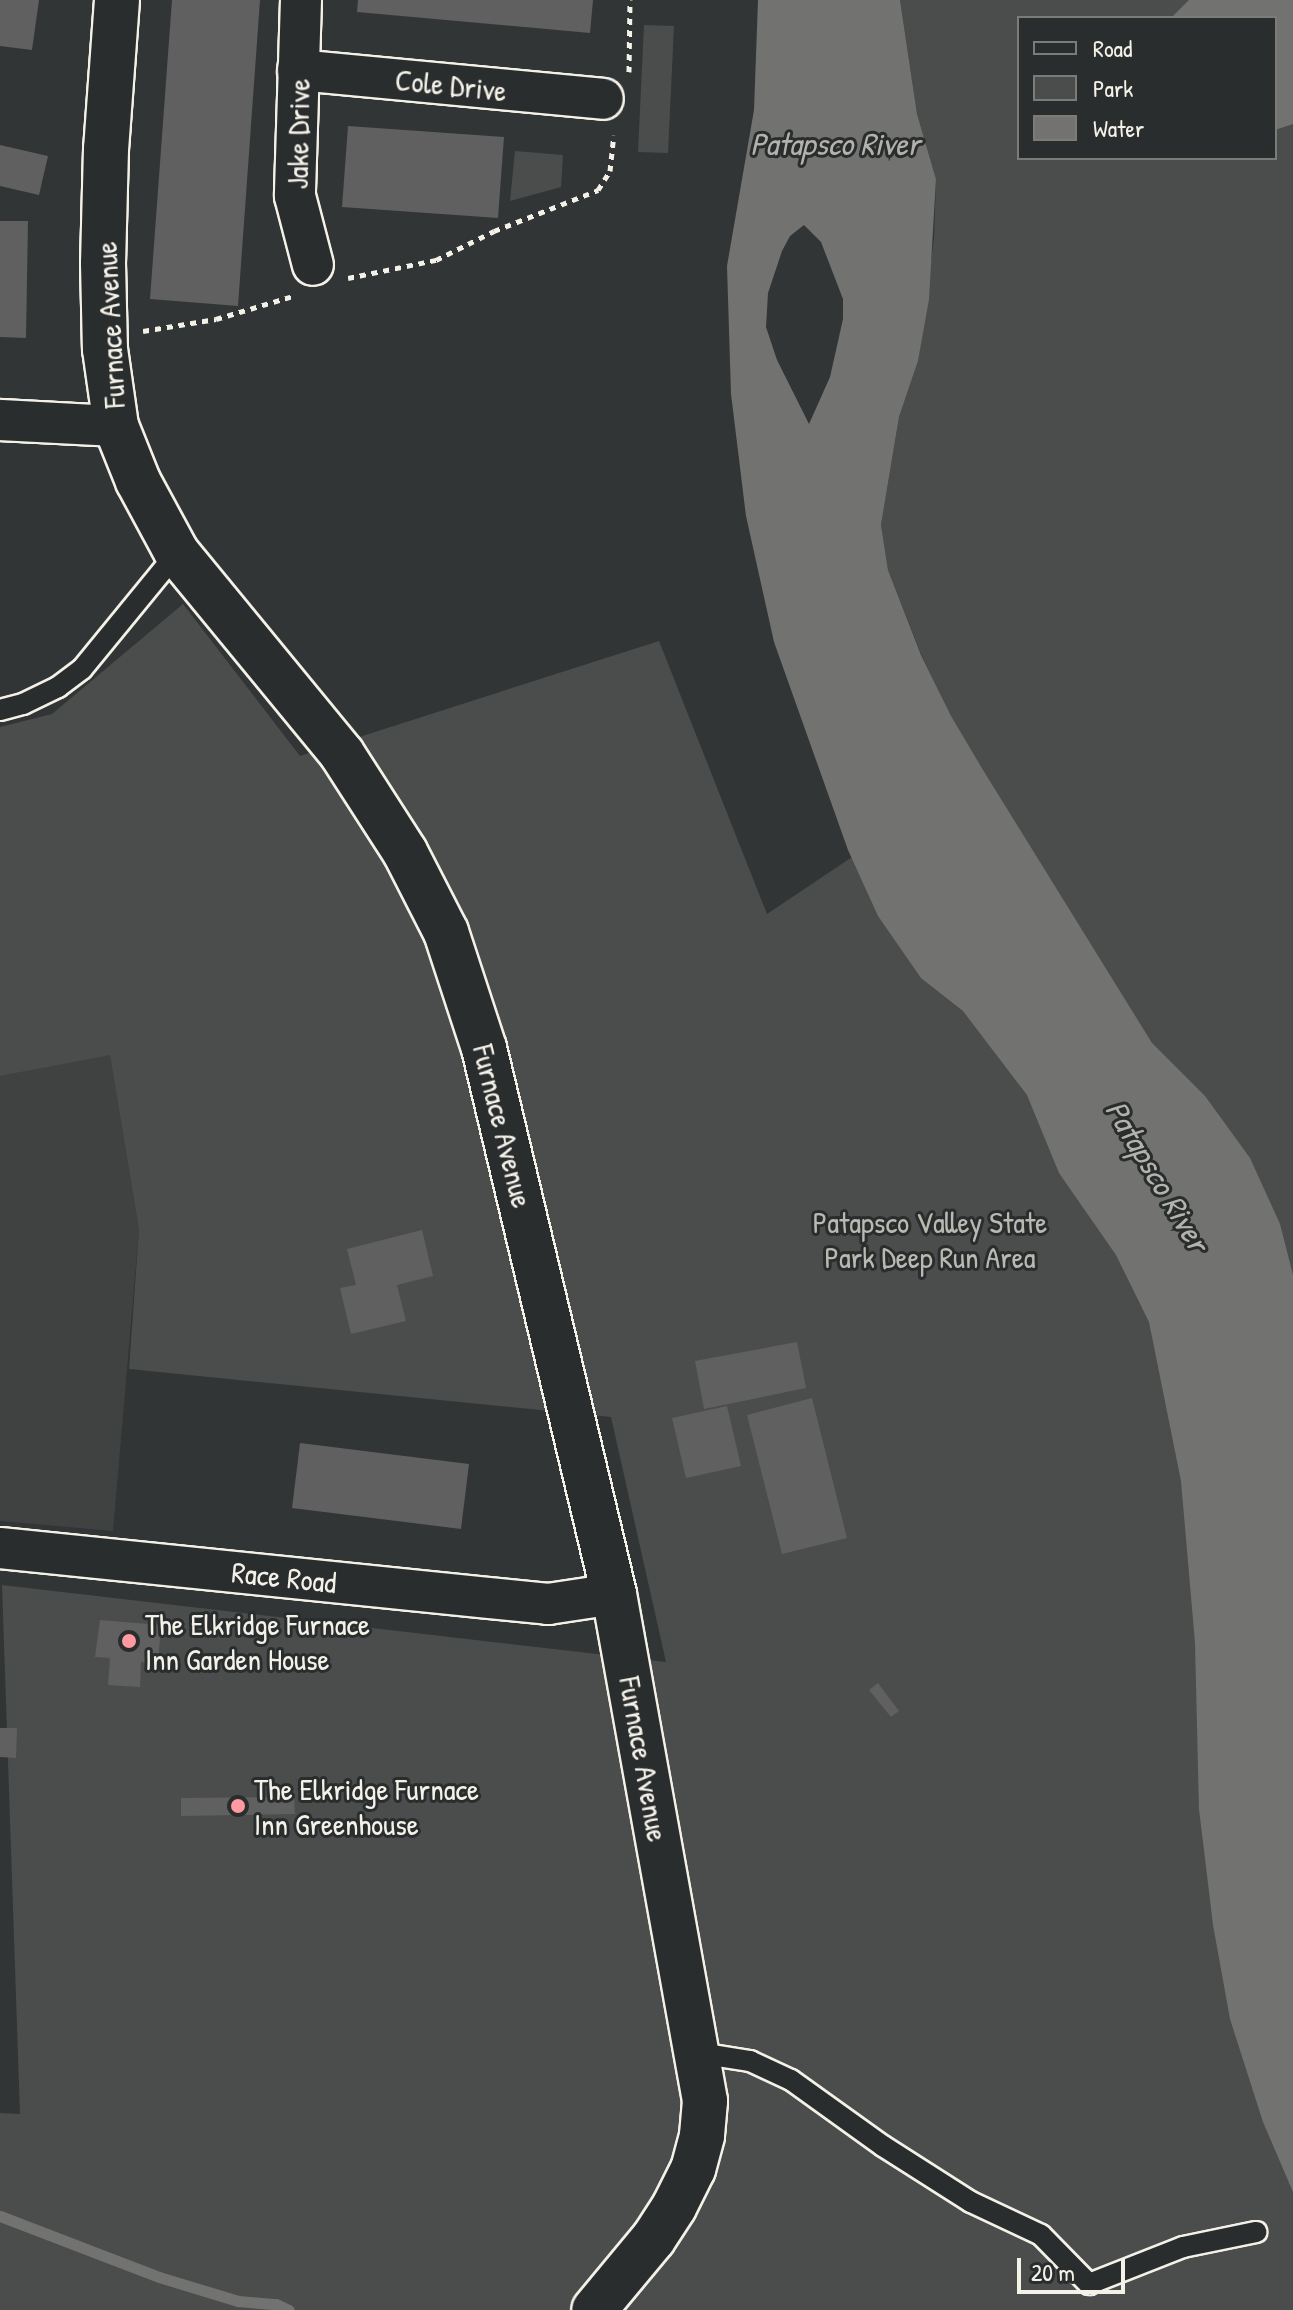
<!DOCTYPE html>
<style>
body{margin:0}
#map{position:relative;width:1293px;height:2310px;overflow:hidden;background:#323535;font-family:"Patrick Hand",sans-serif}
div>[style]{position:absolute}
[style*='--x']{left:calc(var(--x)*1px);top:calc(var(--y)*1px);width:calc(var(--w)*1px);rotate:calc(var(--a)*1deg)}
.built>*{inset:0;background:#404242}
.green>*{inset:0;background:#4b4d4c}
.water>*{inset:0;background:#727370}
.stream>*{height:11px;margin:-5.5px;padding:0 5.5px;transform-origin:5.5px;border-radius:5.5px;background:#727370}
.building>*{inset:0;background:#5f605f}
.path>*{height:5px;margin-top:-2.5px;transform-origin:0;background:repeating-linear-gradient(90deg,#f4f1e8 0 6px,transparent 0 12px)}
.roads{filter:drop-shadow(2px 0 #f4f1e8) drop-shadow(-2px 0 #f4f1e8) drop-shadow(0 2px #f4f1e8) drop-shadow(0 -2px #f4f1e8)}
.service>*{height:20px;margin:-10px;padding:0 10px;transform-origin:10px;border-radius:10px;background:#2a2d2e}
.minor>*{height:40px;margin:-20px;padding:0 20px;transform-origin:20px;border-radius:20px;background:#2a2d2e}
.tertiary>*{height:44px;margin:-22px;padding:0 22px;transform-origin:22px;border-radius:22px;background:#2a2d2e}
.dots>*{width:22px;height:22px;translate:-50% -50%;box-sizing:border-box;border:4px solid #2a2d2e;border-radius:50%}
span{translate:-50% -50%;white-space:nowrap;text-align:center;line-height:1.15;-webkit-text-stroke:6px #2a2d2e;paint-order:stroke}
.street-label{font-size:30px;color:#f4f1e8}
.park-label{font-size:30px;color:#b9b8b1}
.poi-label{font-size:30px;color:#f4f1e8}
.left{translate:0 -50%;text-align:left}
.water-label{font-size:32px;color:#b3b2ac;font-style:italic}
.legend{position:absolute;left:1017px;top:16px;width:260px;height:144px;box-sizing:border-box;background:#2a2d2e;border:2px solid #7b7b78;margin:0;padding:10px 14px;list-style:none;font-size:24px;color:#f4f1e8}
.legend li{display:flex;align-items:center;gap:16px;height:40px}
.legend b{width:40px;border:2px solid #7b7b78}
.scale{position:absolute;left:1017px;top:2258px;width:108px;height:36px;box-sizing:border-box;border:4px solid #f4f1e8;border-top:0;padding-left:10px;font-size:24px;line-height:28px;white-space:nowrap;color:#f4f1e8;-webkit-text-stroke:6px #2a2d2e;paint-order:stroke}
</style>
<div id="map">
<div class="built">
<i style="clip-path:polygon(110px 1054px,139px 1230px,113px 1531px,0 1521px,0 1076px)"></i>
</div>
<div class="green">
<i style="clip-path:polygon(evenodd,900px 0,1293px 0,1293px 2310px,0 2310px,0 2113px,20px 2114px,2px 1585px,666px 1662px,611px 1417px,129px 1369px,139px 1230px,110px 1055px,0 1076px,0 727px,52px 714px,183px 604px,300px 756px,659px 641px,767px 914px,982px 770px,951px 717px,921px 654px,888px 570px,881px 525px,899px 417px,918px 361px,934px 238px,936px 179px,917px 114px,900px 0,1019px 18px,1275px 18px,1275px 158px,1019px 158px,1019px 18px)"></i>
<i style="clip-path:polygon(644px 25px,674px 26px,668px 153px,638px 152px)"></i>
<i style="clip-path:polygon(515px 151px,563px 155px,561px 187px,510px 201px)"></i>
</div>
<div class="water">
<i style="clip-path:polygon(evenodd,758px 0,900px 0,917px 114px,936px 179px,929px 299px,918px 361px,899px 417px,881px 525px,888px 570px,921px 655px,951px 716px,983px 770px,1152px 1043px,1205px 1096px,1250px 1158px,1280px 1224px,1293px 1275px,1293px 2192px,1263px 2122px,1230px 2019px,1213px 1925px,1199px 1809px,1195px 1643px,1181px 1481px,1149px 1322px,1116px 1255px,1059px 1173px,1027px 1095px,963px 1011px,921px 978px,878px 916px,848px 850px,774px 642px,746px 516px,731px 394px,727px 266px,754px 110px,758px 0,804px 225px,821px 242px,843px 299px,843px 319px,830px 377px,809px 424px,777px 360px,766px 327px,768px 293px,782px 251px,790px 236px,804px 225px)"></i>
<i style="clip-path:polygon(1189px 0,1293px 0,1293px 124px,1275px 130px,1275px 18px,1171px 18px)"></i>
</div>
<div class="stream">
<i style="--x:0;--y:2216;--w:170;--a:21"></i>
<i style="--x:159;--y:2277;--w:83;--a:16.9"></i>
<i style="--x:238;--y:2301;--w:38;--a:5"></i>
<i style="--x:276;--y:2304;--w:14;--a:25"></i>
</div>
<div class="building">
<i style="clip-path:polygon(0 0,39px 0,32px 50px,0 46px)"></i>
<i style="clip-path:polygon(172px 0,260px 0,238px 306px,150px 299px)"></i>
<i style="clip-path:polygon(358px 0,593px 0,590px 33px,357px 12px)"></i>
<i style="clip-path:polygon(348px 126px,504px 137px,498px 218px,342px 207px)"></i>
<i style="clip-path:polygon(0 145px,48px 156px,39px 195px,0 186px)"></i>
<i style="clip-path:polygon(0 221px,28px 221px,26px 338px,0 337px)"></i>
<i style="clip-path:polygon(422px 1230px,433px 1276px,397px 1285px,406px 1321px,351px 1334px,340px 1288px,356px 1285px,347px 1249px)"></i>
<i style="clip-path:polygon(797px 1342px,806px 1388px,704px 1409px,695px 1361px)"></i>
<i style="clip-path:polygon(812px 1398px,847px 1538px,782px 1554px,747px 1415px)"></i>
<i style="clip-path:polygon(727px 1406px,741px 1466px,686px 1478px,672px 1418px)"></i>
<i style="clip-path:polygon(300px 1443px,469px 1464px,461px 1529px,292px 1508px)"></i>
<i style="clip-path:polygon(100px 1620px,161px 1625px,158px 1664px,141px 1662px,140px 1687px,108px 1685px,110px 1658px,95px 1657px)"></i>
<i style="clip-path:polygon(878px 1683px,899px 1711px,891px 1717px,869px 1690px)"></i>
<i style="clip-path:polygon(0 1728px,17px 1728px,16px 1758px,0 1757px)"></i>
<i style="clip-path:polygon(294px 1797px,295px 1814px,181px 1816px,181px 1798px)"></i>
</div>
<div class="path">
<i style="--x:629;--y:72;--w:72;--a:-89.2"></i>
<i style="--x:348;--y:278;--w:90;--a:-11.6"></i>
<i style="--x:436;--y:260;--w:65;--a:-26.6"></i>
<i style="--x:494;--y:231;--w:112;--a:-21.5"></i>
<i style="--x:598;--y:190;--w:22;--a:-58"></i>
<i style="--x:610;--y:171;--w:36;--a:-84"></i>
<i style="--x:143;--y:331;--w:74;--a:-9.3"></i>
<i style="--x:216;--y:319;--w:80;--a:-16.6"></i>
</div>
<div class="roads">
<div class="service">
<i style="--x:0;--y:710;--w:24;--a:-15"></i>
<i style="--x:23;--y:704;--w:39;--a:-26"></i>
<i style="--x:58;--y:687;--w:30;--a:-37"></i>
<i style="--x:82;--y:669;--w:150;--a:-50.7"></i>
<i style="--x:699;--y:2053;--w:52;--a:8.9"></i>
<i style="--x:750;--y:2061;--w:45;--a:24.9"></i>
<i style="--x:791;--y:2080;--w:113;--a:35.7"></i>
<i style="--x:883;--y:2146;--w:104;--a:32.5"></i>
<i style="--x:971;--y:2202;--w:77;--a:25.2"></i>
<i style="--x:1041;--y:2235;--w:69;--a:45.6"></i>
<i style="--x:1089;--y:2284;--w:101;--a:-21.5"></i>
<i style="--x:1183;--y:2247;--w:75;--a:-11.6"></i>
</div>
<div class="minor">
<i style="--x:301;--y:0;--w:196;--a:91.8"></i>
<i style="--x:295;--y:196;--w:71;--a:75.4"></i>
<i style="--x:298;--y:70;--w:306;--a:5.4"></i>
<i style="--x:0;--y:420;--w:116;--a:3"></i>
<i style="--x:0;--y:1548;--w:551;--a:5.83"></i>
<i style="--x:548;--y:1604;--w:67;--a:-8.6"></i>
</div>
<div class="tertiary">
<i style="--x:117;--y:0;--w:149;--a:94.2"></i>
<i style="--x:106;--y:149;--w:114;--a:91.5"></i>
<i style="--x:103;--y:263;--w:86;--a:88.7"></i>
<i style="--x:105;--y:349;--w:78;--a:81.9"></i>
<i style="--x:116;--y:426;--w:59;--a:68.2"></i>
<i style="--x:138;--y:481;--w:82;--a:61.6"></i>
<i style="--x:177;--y:553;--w:260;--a:50.6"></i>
<i style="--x:342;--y:754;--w:117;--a:57.3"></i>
<i style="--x:405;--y:852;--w:90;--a:62.9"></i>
<i style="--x:446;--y:932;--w:122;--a:71.9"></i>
<i style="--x:484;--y:1048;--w:561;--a:76.61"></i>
<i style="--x:614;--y:1594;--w:515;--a:79.82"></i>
<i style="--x:705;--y:2101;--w:35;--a:95"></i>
<i style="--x:702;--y:2136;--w:34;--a:105"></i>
<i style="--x:693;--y:2169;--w:42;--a:116.6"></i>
<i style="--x:674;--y:2207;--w:38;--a:123"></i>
<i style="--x:653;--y:2239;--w:92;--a:129.7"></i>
</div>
</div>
<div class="dots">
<i style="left:129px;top:1641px;background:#ff9aa2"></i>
<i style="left:238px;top:1806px;background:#ff9aa2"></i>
</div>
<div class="street-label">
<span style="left:451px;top:85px;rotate:6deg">Cole Drive</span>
<span style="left:298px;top:134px;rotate:-89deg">Jake Drive</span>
<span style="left:110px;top:325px;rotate:-93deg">Furnace Avenue</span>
<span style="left:503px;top:1126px;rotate:76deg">Furnace Avenue</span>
<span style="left:284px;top:1577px;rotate:6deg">Race Road</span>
<span style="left:644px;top:1759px;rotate:80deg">Furnace Avenue</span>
</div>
<div class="park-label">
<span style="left:930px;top:1239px">Patapsco Valley State<br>Park Deep Run Area</span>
</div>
<div class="poi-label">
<span class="left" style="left:145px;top:1641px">The Elkridge Furnace<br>Inn Garden House</span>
<span class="left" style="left:254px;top:1806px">The Elkridge Furnace<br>Inn Greenhouse</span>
</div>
<div class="water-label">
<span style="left:835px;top:144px">Patapsco River</span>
<span style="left:1157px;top:1176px;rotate:59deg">Patapsco River</span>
</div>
<ul class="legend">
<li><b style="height:10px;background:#2a2d2e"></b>Road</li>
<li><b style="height:22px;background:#4b4d4c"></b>Park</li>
<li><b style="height:22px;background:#727370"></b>Water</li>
</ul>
<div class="scale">20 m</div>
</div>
